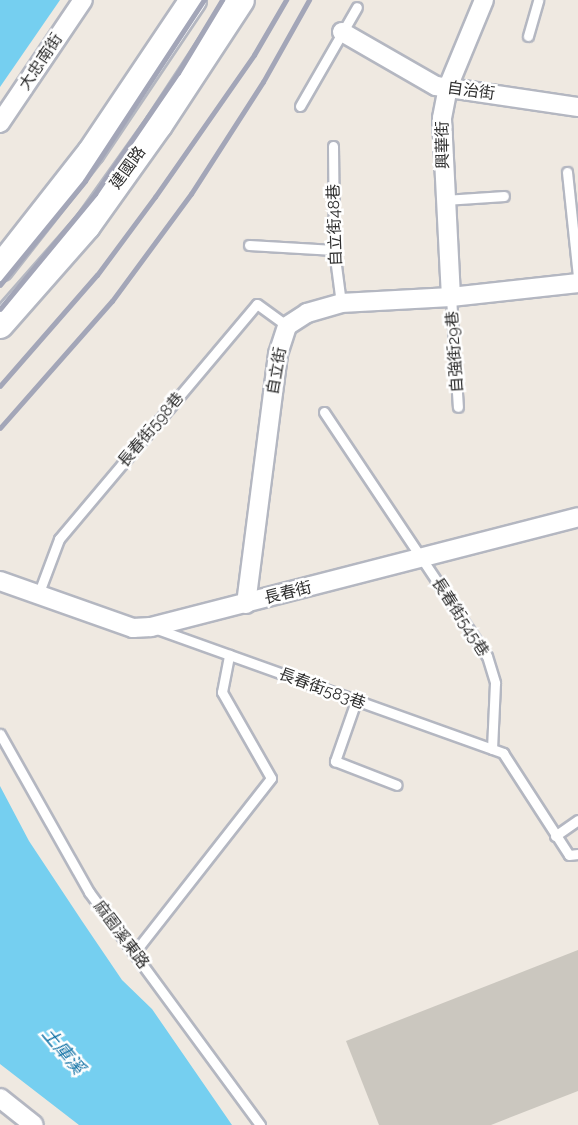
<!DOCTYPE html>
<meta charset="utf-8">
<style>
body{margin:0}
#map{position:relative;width:578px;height:1125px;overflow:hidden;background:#efe9e1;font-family:Raleway,"Noto Sans TC",sans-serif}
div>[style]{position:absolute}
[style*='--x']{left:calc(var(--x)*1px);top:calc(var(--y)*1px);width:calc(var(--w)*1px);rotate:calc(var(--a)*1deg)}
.water>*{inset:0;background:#75cff0}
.building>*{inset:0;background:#cbc7bf}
.roads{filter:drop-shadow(2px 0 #b4b7c1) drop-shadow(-2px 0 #b4b7c1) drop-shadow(0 2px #b4b7c1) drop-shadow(0 -2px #b4b7c1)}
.lane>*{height:9px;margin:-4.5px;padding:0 4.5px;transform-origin:4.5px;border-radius:4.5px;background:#fff}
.street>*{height:18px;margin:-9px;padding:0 9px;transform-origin:9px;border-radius:9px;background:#fff}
.secondary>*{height:26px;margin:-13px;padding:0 13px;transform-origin:13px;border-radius:13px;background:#fff}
.rail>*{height:4.5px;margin:-2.25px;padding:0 2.25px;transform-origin:2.25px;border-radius:2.25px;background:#a3a6b8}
span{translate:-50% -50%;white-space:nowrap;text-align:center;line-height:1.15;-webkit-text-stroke:5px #fff;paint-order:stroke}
.street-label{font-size:16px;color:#2e2e2e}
.water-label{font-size:18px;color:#0d6fa3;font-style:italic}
</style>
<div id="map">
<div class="water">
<i style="clip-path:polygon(0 0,60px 0,0 87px)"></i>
<i style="clip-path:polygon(0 786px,29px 841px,82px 921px,122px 980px,152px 1009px,232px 1125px,79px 1125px,0 1064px)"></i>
</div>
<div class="building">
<i style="clip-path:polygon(578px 950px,578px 1091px,491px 1125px,379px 1125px,346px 1041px)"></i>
</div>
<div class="roads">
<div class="lane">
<i style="--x:528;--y:36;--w:37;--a:-74"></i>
<i style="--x:300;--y:106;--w:114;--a:-60.1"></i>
<i style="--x:333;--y:146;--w:104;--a:89.4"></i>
<i style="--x:334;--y:250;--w:53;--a:82.5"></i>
<i style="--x:567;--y:172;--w:105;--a:84"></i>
<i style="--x:445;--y:200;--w:59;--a:-3.9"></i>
<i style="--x:249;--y:245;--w:85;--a:3.4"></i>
<i style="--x:451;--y:297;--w:110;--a:86.4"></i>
<i style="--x:324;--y:412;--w:293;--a:56.3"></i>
<i style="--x:487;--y:656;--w:28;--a:73"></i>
<i style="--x:495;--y:683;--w:66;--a:92.6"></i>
<i style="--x:38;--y:595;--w:60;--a:-69.4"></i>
<i style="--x:59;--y:539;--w:307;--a:-49.9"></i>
<i style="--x:257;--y:304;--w:37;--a:36"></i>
<i style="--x:157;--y:629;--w:368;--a:19.7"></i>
<i style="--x:503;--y:753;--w:121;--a:57.1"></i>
<i style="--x:569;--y:855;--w:9;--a:-6"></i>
<i style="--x:356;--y:701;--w:64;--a:109.3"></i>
<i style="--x:335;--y:761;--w:66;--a:21.2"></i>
<i style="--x:0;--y:734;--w:181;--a:60.6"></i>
<i style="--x:89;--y:892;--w:289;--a:53.7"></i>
<i style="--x:555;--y:836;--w:28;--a:-35"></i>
<i style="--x:134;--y:953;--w:222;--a:-51.9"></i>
<i style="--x:271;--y:778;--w:99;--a:-119.7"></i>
<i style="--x:222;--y:692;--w:38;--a:-79"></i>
</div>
<div class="street">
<i style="--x:342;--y:32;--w:108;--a:29.9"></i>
<i style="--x:436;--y:86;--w:144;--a:8.4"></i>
<i style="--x:0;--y:123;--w:148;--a:-56"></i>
<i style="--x:451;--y:297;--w:179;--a:-92.9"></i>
<i style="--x:442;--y:118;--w:32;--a:-79"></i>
<i style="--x:448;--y:87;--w:94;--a:-67.5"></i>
<i style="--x:0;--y:581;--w:141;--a:19.5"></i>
<i style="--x:133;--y:628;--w:18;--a:-3"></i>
<i style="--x:151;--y:627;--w:441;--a:-14.4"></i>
<i style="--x:246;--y:604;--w:252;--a:-82.7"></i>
<i style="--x:278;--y:354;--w:29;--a:-72"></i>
<i style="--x:287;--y:326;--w:24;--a:-33"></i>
<i style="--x:307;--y:313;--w:35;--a:-16"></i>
<i style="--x:341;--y:303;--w:110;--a:-3.1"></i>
<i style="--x:451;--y:297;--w:128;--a:-6.3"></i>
<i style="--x:0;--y:1098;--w:43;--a:38.5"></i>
</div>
<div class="secondary">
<i style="--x:0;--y:268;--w:147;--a:-51.9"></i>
<i style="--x:91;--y:152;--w:183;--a:-56.1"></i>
<i style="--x:0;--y:325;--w:132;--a:-48.7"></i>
<i style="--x:87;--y:226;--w:124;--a:-54.5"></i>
<i style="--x:159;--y:125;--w:149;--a:-56.7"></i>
</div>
</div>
<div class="rail">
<i style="--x:0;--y:285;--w:134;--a:-50.7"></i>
<i style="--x:85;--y:181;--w:217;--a:-56.7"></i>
<i style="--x:0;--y:309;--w:149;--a:-50.4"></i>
<i style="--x:95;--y:194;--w:147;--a:-55.6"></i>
<i style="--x:178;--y:73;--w:85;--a:-58.9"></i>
<i style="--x:0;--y:386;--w:147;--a:-48.9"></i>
<i style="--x:97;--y:275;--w:97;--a:-53.4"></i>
<i style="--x:155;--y:197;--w:173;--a:-55.1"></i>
<i style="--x:254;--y:55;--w:64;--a:-59.8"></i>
<i style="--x:0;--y:428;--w:169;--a:-48.6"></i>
<i style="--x:112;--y:301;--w:133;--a:-53.6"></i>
<i style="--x:191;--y:194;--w:133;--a:-57.3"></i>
<i style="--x:263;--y:82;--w:94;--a:-60.7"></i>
</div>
<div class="street-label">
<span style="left:41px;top:62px;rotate:-56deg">大忠南街</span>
<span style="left:471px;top:91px;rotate:8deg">自治街</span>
<span style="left:443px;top:145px;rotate:-91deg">興華街</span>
<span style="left:128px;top:168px;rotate:-54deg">建國路</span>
<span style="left:335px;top:225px;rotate:-92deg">自立街48巷</span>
<span style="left:455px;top:352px;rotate:-94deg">自強街29巷</span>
<span style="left:277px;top:371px;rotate:-80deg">自立街</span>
<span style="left:151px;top:430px;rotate:-50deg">長春街598巷</span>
<span style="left:288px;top:593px;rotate:-14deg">長春街</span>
<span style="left:460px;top:617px;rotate:57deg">長春街545巷</span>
<span style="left:322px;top:689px;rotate:20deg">長春街583巷</span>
<span style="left:121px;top:935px;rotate:53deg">麻園溪東路</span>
</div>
<div class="water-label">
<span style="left:63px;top:1051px;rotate:50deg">土庫溪</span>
</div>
</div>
